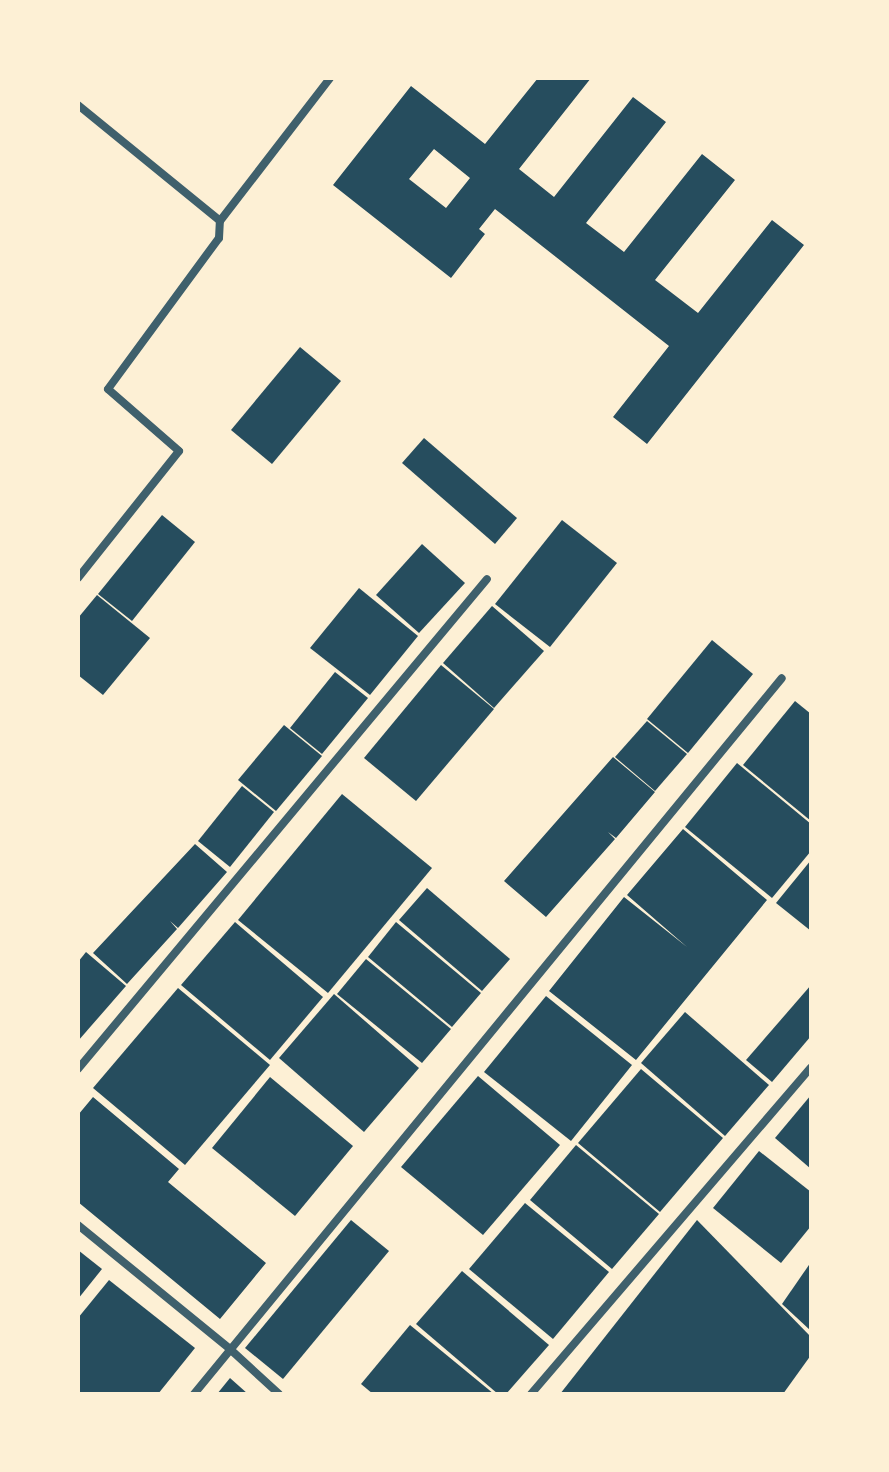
<!DOCTYPE html>
<style>
body{margin:0}
#map{position:relative;width:889px;height:1472px;overflow:hidden;background:#fdf0d5;font-family:Arial,sans-serif}
div>[style]{position:absolute}
[style*='--x']{left:calc(var(--x)*1px);top:calc(var(--y)*1px);width:calc(var(--w)*1px);rotate:calc(var(--a)*1deg)}
.building>*{inset:0;background:#264d5e}
.minor>*{height:8px;margin:-4px;padding:0 4px;transform-origin:4px;border-radius:4px;background:#3f606c}
span{translate:-50% -50%;white-space:nowrap;text-align:center;line-height:1.15;-webkit-text-stroke:6px #fdf0d5;paint-order:stroke}
.frame{position:absolute;inset:0;border:80px solid #fdf0d5;pointer-events:none}
</style>
<div id="map">
<div class="building">
<i style="clip-path:polygon(evenodd,538px 78px,591px 78px,519px 169px,554px 197px,633px 97px,666px 122px,586px 223px,624px 252px,702px 154px,735px 180px,655px 280px,698px 313px,772px 220px,804px 245px,647px 444px,613px 417px,669px 346px,495px 209px,479px 229px,485px 234px,451px 278px,333px 185px,411px 86px,485px 144px,538px 78px,434px 149px,470px 178px,446px 208px,409px 179px,434px 149px)"></i>
<i style="clip-path:polygon(300px 347px,341px 381px,272px 464px,231px 430px)"></i>
<i style="clip-path:polygon(424px 438px,517px 518px,495px 544px,402px 463px)"></i>
<i style="clip-path:polygon(162px 515px,195px 542px,132px 621px,98px 594px)"></i>
<i style="clip-path:polygon(562px 520px,617px 563px,550px 647px,495px 604px)"></i>
<i style="clip-path:polygon(422px 544px,465px 583px,419px 633px,376px 595px)"></i>
<i style="clip-path:polygon(359px 588px,418px 636px,370px 695px,310px 648px)"></i>
<i style="clip-path:polygon(97px 595px,150px 638px,103px 695px,78px 675px,78px 618px)"></i>
<i style="clip-path:polygon(492px 606px,544px 651px,494px 708px,443px 663px)"></i>
<i style="clip-path:polygon(712px 640px,753px 674px,688px 753px,647px 719px)"></i>
<i style="clip-path:polygon(441px 665px,494px 709px,416px 801px,364px 758px)"></i>
<i style="clip-path:polygon(335px 672px,368px 698px,322px 754px,290px 728px)"></i>
<i style="clip-path:polygon(795px 701px,811px 714px,811px 821px,743px 765px)"></i>
<i style="clip-path:polygon(647px 721px,687px 754px,655px 791px,615px 757px)"></i>
<i style="clip-path:polygon(284px 725px,322px 756px,276px 811px,238px 780px)"></i>
<i style="clip-path:polygon(613px 757px,655px 792px,616px 838px,608px 832px,615px 839px,546px 917px,504px 881px)"></i>
<i style="clip-path:polygon(737px 763px,811px 824px,811px 851px,772px 898px,685px 827px)"></i>
<i style="clip-path:polygon(242px 786px,274px 812px,230px 867px,198px 841px)"></i>
<i style="clip-path:polygon(342px 794px,432px 868px,328px 993px,238px 920px)"></i>
<i style="clip-path:polygon(683px 829px,767px 900px,636px 1060px,549px 991px,624px 897px,687px 947px,627px 895px)"></i>
<i style="clip-path:polygon(195px 844px,227px 872px,178px 928px,170px 921px,177px 929px,127px 984px,93px 953px)"></i>
<i style="clip-path:polygon(811px 860px,811px 931px,776px 903px)"></i>
<i style="clip-path:polygon(427px 888px,510px 959px,482px 991px,399px 920px)"></i>
<i style="clip-path:polygon(235px 922px,323px 997px,270px 1060px,181px 985px)"></i>
<i style="clip-path:polygon(396px 922px,481px 993px,452px 1027px,368px 957px)"></i>
<i style="clip-path:polygon(86px 952px,126px 986px,78px 1041px,78px 962px)"></i>
<i style="clip-path:polygon(366px 959px,451px 1029px,422px 1063px,337px 994px)"></i>
<i style="clip-path:polygon(811px 985px,811px 1036px,772px 1082px,746px 1060px)"></i>
<i style="clip-path:polygon(178px 988px,270px 1065px,185px 1165px,93px 1088px)"></i>
<i style="clip-path:polygon(334px 994px,419px 1068px,364px 1132px,279px 1058px)"></i>
<i style="clip-path:polygon(546px 996px,632px 1065px,571px 1141px,484px 1072px)"></i>
<i style="clip-path:polygon(685px 1012px,769px 1085px,725px 1136px,641px 1063px)"></i>
<i style="clip-path:polygon(641px 1069px,723px 1138px,660px 1212px,578px 1143px)"></i>
<i style="clip-path:polygon(478px 1076px,560px 1145px,483px 1235px,401px 1167px)"></i>
<i style="clip-path:polygon(270px 1077px,353px 1146px,295px 1216px,212px 1148px)"></i>
<i style="clip-path:polygon(811px 1095px,811px 1169px,775px 1138px)"></i>
<i style="clip-path:polygon(93px 1097px,179px 1169px,168px 1182px,266px 1263px,220px 1319px,78px 1202px,78px 1115px)"></i>
<i style="clip-path:polygon(576px 1145px,659px 1214px,612px 1269px,530px 1200px)"></i>
<i style="clip-path:polygon(759px 1151px,811px 1192px,811px 1226px,781px 1263px,713px 1208px)"></i>
<i style="clip-path:polygon(525px 1203px,609px 1272px,553px 1339px,469px 1269px)"></i>
<i style="clip-path:polygon(351px 1220px,389px 1251px,283px 1379px,245px 1348px)"></i>
<i style="clip-path:polygon(697px 1220px,811px 1337px,811px 1355px,783px 1394px,560px 1394px)"></i>
<i style="clip-path:polygon(78px 1250px,102px 1269px,78px 1299px)"></i>
<i style="clip-path:polygon(811px 1262px,811px 1331px,782px 1304px)"></i>
<i style="clip-path:polygon(462px 1271px,549px 1345px,506px 1394px,498px 1394px,416px 1324px)"></i>
<i style="clip-path:polygon(109px 1280px,195px 1348px,158px 1394px,78px 1394px,78px 1318px)"></i>
<i style="clip-path:polygon(410px 1325px,494px 1394px,373px 1394px,361px 1384px)"></i>
<i style="clip-path:polygon(230px 1378px,248px 1394px,217px 1394px)"></i>
</div>
<div class="minor">
<i style="--x:78;--y:105;--w:183;--a:39.2"></i>
<i style="--x:78;--y:578;--w:162;--a:-51.5"></i>
<i style="--x:179;--y:451;--w:94;--a:-138.9"></i>
<i style="--x:108;--y:389;--w:187;--a:-53.7"></i>
<i style="--x:219;--y:238;--w:17;--a:-87"></i>
<i style="--x:220;--y:221;--w:180;--a:-52.4"></i>
<i style="--x:78;--y:1069;--w:638;--a:-50.15"></i>
<i style="--x:78;--y:1225;--w:198;--a:39.2"></i>
<i style="--x:231;--y:1350;--w:65;--a:42.5"></i>
<i style="--x:194;--y:1394;--w:926;--a:-50.61"></i>
<i style="--x:531;--y:1394;--w:430;--a:-49.4"></i>
</div>
<div class="frame"></div>
</div>
